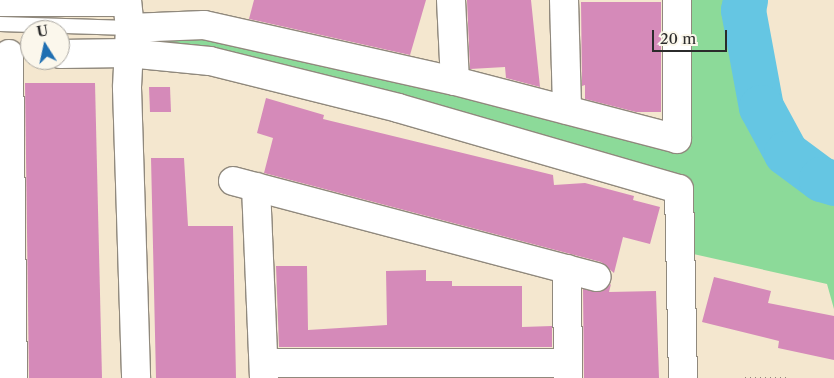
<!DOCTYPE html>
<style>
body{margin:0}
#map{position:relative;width:834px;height:378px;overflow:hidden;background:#f4e7cf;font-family:"Libre Caslon Text",serif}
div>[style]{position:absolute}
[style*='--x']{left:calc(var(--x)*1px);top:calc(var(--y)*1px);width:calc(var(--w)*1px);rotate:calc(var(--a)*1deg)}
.green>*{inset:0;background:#8cda99}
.river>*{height:45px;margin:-22.5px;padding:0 22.5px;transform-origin:22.5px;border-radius:22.5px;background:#65c6e3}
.building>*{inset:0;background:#d58ab9}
.path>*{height:3px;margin-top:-1.5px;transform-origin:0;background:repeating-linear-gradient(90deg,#90897d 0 1px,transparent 0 5px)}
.roads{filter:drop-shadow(1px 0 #90897d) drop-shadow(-1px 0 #90897d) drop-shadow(0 1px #90897d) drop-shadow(0 -1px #90897d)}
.lane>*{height:14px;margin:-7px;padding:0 7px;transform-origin:7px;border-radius:7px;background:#fff}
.street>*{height:28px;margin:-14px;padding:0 14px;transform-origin:14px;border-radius:14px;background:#fff}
span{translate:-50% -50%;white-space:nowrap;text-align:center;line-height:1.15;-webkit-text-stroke:4.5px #fbf7ec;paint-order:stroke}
.north{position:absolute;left:20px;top:20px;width:50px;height:50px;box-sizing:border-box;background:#fbf7ec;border:1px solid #a8a59f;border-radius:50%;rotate:350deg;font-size:14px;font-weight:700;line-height:20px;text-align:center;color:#2b2b2b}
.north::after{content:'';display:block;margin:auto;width:18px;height:22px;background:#1f6fb2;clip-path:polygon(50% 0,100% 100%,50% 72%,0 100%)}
.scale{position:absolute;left:652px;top:30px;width:75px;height:22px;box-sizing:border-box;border:2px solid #2b2b2b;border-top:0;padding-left:6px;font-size:15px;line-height:18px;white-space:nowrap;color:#2b2b2b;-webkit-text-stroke:4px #fbf7ec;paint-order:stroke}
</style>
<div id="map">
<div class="green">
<i style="clip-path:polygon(678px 0,746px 0,743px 10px,761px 107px,786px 153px,821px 179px,834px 183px,834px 309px,827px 284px,680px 251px,678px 189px,128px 53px,130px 28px,204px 25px,677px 139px)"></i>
</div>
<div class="river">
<i style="--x:745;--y:0;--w:10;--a:101"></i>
<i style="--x:743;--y:10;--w:99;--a:79.5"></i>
<i style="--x:761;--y:107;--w:52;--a:61.5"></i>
<i style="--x:786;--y:153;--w:44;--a:36.6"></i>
<i style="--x:821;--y:179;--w:14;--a:17"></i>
</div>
<div class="building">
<i style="clip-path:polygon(254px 0,426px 0,410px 55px,249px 19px)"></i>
<i style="clip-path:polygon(467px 0,531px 0,540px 87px,506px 78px,505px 67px,470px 69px)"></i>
<i style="clip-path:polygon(581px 2px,661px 2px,661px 112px,636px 112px,585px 99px,585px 85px,582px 86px)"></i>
<i style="clip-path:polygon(25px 83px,95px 83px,102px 378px,29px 378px)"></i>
<i style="clip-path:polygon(149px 87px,170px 87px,171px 112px,150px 112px)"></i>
<i style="clip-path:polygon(266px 98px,324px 115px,323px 119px,553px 175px,554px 185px,585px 183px,634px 196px,633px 200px,660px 207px,650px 244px,623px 237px,614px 273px,601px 262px,264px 173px,273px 138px,257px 133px)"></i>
<i style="clip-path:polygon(151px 158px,184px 158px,188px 226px,233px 226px,236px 378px,156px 378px)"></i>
<i style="clip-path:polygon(276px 266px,307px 266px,308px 330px,387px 325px,386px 271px,426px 270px,426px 281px,452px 281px,452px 286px,522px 286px,522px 327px,552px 326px,552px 347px,279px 347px)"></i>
<i style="clip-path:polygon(714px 277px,771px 291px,768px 303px,834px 316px,834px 360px,778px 348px,779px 341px,702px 322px)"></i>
<i style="clip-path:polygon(611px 284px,609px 292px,656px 291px,659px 378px,584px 378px,583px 289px,601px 292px)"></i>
</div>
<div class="path">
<i style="--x:745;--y:378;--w:44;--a:0"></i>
</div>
<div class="roads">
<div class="lane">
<i style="--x:0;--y:24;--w:130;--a:1.8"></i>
</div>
<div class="street">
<i style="--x:127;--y:0;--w:28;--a:84"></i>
<i style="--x:130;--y:28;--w:60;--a:92.9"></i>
<i style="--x:127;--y:88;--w:290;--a:88.2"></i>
<i style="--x:451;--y:0;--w:81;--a:87.2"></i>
<i style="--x:564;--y:0;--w:110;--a:88.4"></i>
<i style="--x:0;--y:2;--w:127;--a:0"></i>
<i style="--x:130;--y:28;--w:74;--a:-2.3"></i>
<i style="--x:204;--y:25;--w:257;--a:12.6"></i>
<i style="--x:455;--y:81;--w:229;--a:14.6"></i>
<i style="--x:677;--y:139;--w:139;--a:-90"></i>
<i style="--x:9;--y:54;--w:324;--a:89.3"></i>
<i style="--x:60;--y:54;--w:68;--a:-0.8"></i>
<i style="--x:128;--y:53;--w:82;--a:5.6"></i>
<i style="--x:210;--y:61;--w:194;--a:14"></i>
<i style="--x:398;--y:108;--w:292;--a:16.1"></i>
<i style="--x:679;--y:189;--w:189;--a:88.8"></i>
<i style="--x:233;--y:181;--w:376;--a:14.8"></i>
<i style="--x:256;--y:187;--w:191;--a:87.6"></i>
<i style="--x:567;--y:269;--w:109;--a:89.5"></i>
<i style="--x:264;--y:363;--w:304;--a:0"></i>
</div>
</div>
<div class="north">U</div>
<div class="scale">20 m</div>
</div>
